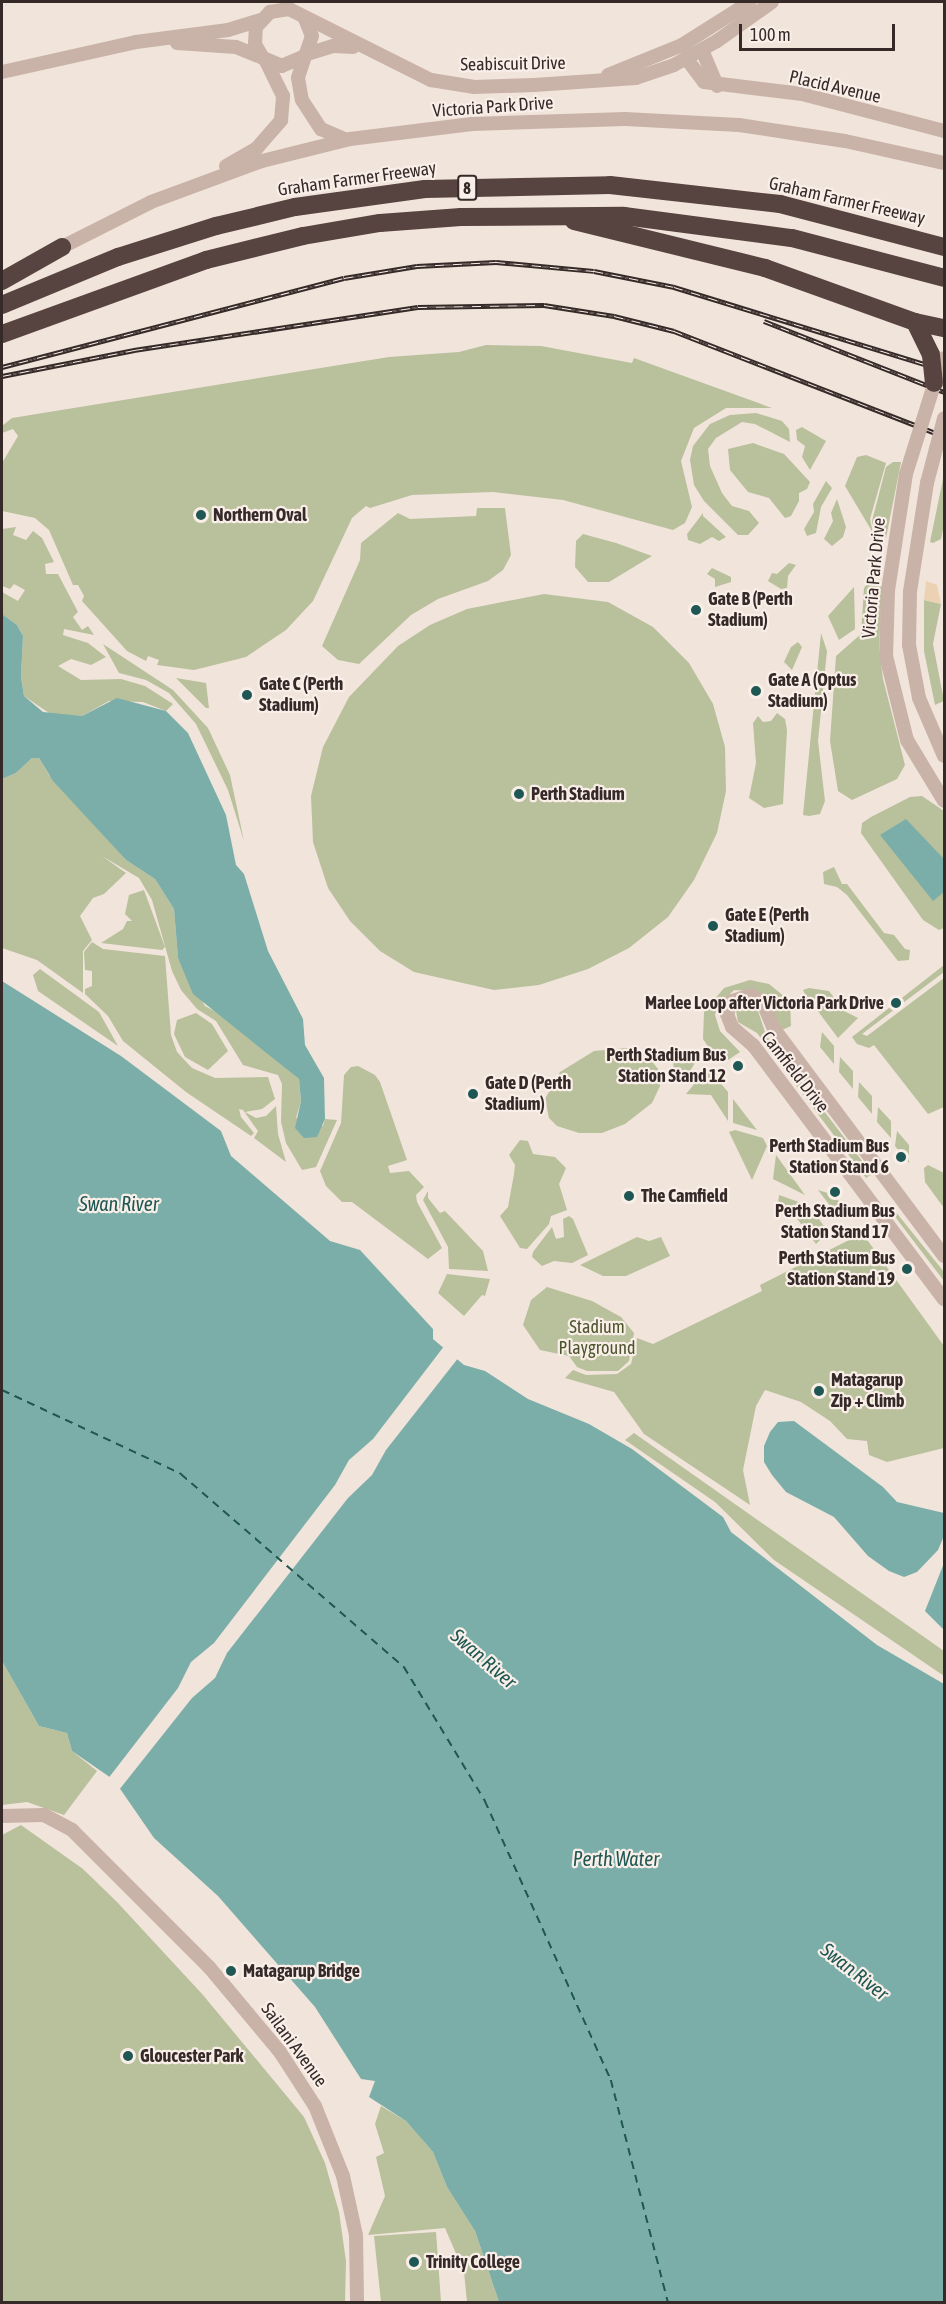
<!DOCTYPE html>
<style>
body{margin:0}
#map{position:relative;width:946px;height:2304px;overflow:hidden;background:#f1e4db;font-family:"Asap Condensed",sans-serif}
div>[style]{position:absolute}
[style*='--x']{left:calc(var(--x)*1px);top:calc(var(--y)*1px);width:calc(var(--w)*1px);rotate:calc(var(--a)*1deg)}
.green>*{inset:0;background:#b9c09c}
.sand>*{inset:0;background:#ecd1b2}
.water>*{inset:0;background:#7baea9}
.pier>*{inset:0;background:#f1e4db}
.ferry>*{height:1.5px;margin-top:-0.75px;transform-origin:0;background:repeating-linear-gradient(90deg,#1e5753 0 8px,transparent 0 14px)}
.minor>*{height:14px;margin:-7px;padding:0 7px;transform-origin:7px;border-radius:7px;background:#c9b3a8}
.highway>*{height:18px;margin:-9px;padding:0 9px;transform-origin:9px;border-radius:9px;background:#57433f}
.rail>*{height:5px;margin-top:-2.5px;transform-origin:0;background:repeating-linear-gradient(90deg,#f9efe8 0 9px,#362a28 0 18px);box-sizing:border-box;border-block:2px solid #362a28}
.minor-bridge>*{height:14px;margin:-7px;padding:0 7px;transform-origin:7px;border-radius:7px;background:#c9b3a8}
.highway-bridge>*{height:18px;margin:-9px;padding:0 9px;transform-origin:9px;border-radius:9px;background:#57433f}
.dots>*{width:16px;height:16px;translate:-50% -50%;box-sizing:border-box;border:3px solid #f9efe8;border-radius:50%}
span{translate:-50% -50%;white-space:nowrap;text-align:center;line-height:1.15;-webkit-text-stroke:4.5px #f9efe8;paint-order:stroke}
.shield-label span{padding:2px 4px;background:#f9efe8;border:2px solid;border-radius:4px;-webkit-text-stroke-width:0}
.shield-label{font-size:16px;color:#362a28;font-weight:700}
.street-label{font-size:18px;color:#362a28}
.poi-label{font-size:18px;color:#362a28;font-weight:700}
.left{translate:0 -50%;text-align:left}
.right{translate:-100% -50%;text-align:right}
.park-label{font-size:18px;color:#4b542c}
.water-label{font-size:20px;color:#1e5753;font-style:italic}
.frame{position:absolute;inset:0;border:3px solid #362a28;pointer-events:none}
.scale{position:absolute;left:739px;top:24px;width:156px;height:27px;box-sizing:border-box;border:3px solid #362a28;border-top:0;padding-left:8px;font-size:18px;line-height:21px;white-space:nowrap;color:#362a28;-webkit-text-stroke:4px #f9efe8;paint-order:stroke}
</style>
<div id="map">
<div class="green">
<i style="clip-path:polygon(486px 345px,541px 346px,632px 363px,634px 358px,772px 408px,726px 408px,694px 428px,681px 461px,692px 507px,685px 523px,673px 530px,563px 500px,493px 492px,412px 495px,370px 508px,366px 506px,352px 518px,313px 601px,286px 630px,246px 657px,194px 670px,157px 665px,159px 660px,148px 656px,146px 661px,127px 651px,82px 601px,84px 596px,78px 585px,73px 585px,49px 530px,35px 518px,2px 511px,2px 463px,18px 436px,13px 429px,2px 433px,2px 426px,12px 418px,389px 357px,459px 352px)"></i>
<i style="clip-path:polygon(756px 413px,782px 421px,789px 429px,790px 442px,755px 424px,742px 422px,716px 438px,708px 449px,710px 466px,722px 493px,732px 506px,749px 511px,759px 523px,748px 535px,738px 535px,704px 501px,694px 485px,690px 460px,693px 446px,710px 424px,730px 415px)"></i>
<i style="clip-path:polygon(802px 427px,826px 441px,810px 470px,802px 457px,805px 446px,797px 440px,796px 430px)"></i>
<i style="clip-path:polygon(753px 443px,784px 454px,810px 482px,807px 489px,799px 493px,799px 501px,791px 516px,785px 518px,769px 498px,748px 492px,730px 470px,728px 449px)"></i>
<i style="clip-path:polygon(866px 455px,886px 463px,870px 519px,873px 533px,845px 486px,857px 457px)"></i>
<i style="clip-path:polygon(893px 462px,901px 462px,886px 538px,874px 531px,872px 521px,886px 467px)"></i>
<i style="clip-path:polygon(943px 479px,944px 525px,941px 539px,933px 543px,930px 542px)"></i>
<i style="clip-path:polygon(826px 481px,832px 488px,821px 507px,816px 533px,807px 536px,804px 529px,814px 512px,813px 504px)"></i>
<i style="clip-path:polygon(837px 499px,846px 527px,843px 537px,832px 546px,824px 539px,833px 521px,831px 513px)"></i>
<i style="clip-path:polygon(477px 508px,505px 508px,511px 555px,503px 570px,488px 581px,438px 599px,411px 615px,359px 664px,338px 660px,322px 646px,360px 560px,361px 543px,398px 513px,410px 519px,476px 516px)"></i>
<i style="clip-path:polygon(703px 513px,703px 516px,726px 537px,719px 541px,712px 537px,700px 544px,688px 540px,687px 534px)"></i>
<i style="clip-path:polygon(16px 527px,13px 535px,26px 540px,33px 531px,42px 538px,54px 562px,45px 564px,46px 574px,58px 574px,78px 612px,73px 617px,82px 630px,88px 626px,94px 635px,64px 629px,63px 635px,88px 643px,106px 657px,91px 665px,71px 659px,58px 666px,81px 680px,121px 679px,145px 686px,173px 704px,166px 711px,143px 702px,109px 701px,82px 716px,52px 715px,24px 696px,21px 677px,23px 636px,17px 625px,2px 614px,2px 592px,18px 601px,25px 590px,14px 584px,10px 589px,2px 586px,2px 529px)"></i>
<i style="clip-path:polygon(583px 534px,616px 543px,652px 556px,609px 582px,588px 582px,575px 567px,576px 541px)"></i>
<i style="clip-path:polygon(789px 563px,796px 565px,788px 576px,787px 588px,781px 589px,768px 581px,772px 573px,777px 574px)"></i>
<i style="clip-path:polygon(712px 568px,731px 577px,731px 582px,715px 587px,715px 579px,707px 574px)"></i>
<i style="clip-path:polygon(867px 584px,882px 587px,879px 648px,883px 679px,905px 765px,897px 779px,852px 800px,838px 791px,830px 741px,836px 656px,861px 634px,864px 588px)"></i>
<i style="clip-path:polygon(854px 587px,855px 629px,839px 640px,828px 616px)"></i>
<i style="clip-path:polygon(544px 594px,608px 602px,653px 627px,689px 663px,713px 704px,725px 747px,726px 791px,717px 833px,694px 880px,668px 917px,629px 948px,588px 969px,539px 985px,494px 990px,414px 972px,380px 951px,350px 921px,328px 888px,313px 842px,311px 796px,323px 747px,349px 697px,398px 646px,430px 625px,467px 609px)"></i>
<i style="clip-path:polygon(924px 600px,941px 604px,933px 644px,944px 701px,935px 705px,924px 651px)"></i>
<i style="clip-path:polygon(821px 633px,827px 651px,818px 741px,825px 801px,820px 814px,809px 816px,803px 815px)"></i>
<i style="clip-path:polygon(798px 642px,802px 647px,792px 670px,784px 662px,791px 647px)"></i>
<i style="clip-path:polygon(103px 644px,173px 690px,208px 728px,230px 775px,244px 841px,228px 790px,196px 724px,169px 693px,146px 680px,119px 673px)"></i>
<i style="clip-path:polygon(176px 678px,206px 683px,209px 708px,206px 708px)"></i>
<i style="clip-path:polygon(777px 713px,785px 719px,787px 730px,783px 804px,764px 808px,749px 798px,756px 763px,753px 723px,758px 716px,763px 722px,771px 721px)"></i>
<i style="clip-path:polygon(32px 758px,39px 758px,49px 775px,126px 860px,155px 879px,174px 909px,178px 958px,205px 1006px,222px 1015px,299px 1079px,301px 1101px,296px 1118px,323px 1126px,325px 1119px,337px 1120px,316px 1167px,302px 1170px,286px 1143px,281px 1122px,282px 1084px,278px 1075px,243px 1065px,216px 1021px,197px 1009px,181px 990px,172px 971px,152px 900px,139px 878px,102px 856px,126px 873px,104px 894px,93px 898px,80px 916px,92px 940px,83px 951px,83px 993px,37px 960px,2px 948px,2px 779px,16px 773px)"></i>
<i style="clip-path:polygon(922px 796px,944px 811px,944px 928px,939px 930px,923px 920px,861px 833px,862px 823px,871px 817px,910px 797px)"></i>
<i style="clip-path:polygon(834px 867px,842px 884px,847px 884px,884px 933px,894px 935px,905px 949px,910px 950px,909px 960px,898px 961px,847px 895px,837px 887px,824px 884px,823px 872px)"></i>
<i style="clip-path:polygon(144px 890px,165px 947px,162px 950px,101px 943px,123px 929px,127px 921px,132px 921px,125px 914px,129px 895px)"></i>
<i style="clip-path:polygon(92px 942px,103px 949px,165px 956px,171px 1035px,177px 1052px,192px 1068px,215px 1078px,268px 1077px,275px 1099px,262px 1109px,245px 1112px,256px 1118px,266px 1116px,276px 1106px,278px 1134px,286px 1162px,254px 1138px,258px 1131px,243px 1110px,239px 1109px,241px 1117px,254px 1133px,251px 1136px,186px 1092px,123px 1041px,108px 1016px,85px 994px,85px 989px,92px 986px,92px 971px,85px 970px,84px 952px)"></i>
<i style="clip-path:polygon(944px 965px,944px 972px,862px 1034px,867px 1036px,944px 978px,944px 1107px,928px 1114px,874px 1045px,869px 1048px,857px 1044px,852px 1037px)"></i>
<i style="clip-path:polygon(40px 969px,99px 1012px,118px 1046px,38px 991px,33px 975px)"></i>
<i style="clip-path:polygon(750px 980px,769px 984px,790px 1001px,791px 1026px,782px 1030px,757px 991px,734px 990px,717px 1007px,715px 1015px,720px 1031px,740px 1052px,728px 1060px,713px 1054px,703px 1039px,704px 1012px,724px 988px)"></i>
<i style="clip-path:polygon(809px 988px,829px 991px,844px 1011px,858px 1018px,838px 1038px,805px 994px,803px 990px)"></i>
<i style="clip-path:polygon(747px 1003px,757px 1008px,766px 1035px,872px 1174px,866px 1178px,757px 1033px,738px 1022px,736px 1010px)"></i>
<i style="clip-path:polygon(196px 1013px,212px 1024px,228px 1051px,208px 1070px,185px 1057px,174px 1034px,177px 1020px)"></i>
<i style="clip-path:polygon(822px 1032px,834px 1046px,834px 1064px,820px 1047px)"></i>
<i style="clip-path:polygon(676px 1047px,696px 1061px,683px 1083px,671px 1082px)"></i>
<i style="clip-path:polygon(627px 1048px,647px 1055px,658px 1069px,660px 1086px,652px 1103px,625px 1124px,602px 1133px,579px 1133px,557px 1126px,549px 1118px,545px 1099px,560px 1072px,594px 1051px)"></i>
<i style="clip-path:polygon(840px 1057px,853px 1071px,853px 1089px,839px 1072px)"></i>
<i style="clip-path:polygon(358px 1066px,375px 1075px,380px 1082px,407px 1160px,388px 1166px,390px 1173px,409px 1171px,424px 1187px,416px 1195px,417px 1202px,442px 1248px,428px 1259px,352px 1202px,342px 1202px,326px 1186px,320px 1171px,341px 1123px,344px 1075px,351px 1067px)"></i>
<i style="clip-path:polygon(705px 1071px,713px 1074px,728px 1092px,728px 1121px,711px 1095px,686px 1094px)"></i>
<i style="clip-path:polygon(859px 1082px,872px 1096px,872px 1114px,858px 1097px)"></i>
<i style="clip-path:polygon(733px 1099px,757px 1130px,733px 1123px)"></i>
<i style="clip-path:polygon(878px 1107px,891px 1121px,891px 1138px,877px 1122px)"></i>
<i style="clip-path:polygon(735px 1130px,763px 1138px,767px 1146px,752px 1180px,729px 1132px)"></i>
<i style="clip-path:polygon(897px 1131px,909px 1145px,909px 1163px,895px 1146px)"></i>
<i style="clip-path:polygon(520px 1140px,528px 1141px,533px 1154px,555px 1157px,566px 1168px,559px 1184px,567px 1210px,551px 1216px,549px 1224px,527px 1249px,520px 1248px,500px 1216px,508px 1207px,514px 1174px,515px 1165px,509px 1155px)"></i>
<i style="clip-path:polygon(776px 1155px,805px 1195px,773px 1179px)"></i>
<i style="clip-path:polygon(928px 1165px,944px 1173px,944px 1208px,925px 1182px,924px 1168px)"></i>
<i style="clip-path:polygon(818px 1190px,834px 1195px,846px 1211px,838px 1216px)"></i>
<i style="clip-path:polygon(428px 1191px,428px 1198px,440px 1213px,445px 1211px,483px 1251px,488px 1271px,449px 1269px,448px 1247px,423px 1200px)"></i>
<i style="clip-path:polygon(779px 1195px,810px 1206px,828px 1232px,816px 1244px,795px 1216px,778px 1204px)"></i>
<i style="clip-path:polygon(891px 1206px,944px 1272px,944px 1281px,893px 1214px)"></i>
<i style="clip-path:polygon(569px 1216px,573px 1219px,588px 1255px,572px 1263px,554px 1261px,542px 1266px,532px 1257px,533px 1252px,552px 1227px,556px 1239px,564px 1237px,563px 1219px)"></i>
<i style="clip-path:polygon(857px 1236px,868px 1241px,944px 1346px,944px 1448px,887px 1462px,869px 1455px,867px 1441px,847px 1439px,830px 1421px,801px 1402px,765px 1390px,756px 1406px,743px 1470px,750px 1505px,644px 1434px,614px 1392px,565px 1378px,573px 1370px,586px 1375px,617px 1374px,631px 1364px,637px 1338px,653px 1344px,762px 1291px,760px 1285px)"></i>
<i style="clip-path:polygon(637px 1237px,649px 1241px,661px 1237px,670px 1256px,626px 1276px,603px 1276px,580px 1265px)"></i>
<i style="clip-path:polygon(447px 1274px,490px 1279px,485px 1296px,482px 1295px,464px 1316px,438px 1293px)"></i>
<i style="clip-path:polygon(547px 1287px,592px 1301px,621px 1317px,634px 1333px,629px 1361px,618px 1371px,587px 1371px,577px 1367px,569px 1356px,540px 1350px,523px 1325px,531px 1300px)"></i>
<i style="clip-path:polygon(634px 1433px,944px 1651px,944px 1676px,774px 1560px,715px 1502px,625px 1440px)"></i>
<i style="clip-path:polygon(2px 1661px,39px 1726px,67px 1733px,72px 1751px,97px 1771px,64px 1815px,27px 1802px,2px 1805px)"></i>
<i style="clip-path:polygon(21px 1825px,83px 1869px,117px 1902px,203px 1995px,304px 2117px,325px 2163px,339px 2212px,346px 2261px,345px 2302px,2px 2302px,2px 1835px)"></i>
<i style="clip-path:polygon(381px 2106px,406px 2121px,433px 2152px,447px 2187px,475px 2231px,499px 2302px,467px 2302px,464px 2272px,445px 2228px,368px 2235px,385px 2196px,376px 2157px,384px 2153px,375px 2124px)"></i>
<i style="clip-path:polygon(436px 2232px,441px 2302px,381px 2302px,374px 2236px)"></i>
</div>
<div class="sand">
<i style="clip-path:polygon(926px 581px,937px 585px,941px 604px,924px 600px)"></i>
</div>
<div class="water">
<i style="clip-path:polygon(2px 614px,17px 625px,23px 636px,21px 677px,24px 696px,43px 712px,82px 716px,117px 698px,166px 711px,188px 733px,226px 815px,236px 865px,244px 874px,268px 951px,303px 1019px,305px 1045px,324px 1078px,325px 1119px,317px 1137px,304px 1138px,295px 1128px,301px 1101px,299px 1079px,193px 994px,178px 958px,174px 909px,155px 879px,126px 860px,53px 781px,39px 758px,32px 758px,16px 773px,2px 779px)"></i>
<i style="clip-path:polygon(906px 819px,944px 859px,944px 892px,933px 901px,880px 835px)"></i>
<i style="clip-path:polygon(2px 981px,121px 1056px,221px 1131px,231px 1156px,330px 1241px,360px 1250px,433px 1329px,433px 1339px,464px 1365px,485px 1371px,528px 1399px,589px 1424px,632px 1449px,723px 1517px,731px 1532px,877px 1645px,944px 1684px,944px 2302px,499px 2302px,475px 2231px,447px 2187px,433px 2152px,406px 2121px,369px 2097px,375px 2081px,361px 2079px,315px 2007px,218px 1896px,154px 1838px,114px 1780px,72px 1751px,67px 1733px,39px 1726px,2px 1661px)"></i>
<i style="clip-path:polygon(794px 1421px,883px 1487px,897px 1502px,944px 1513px,944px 1536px,938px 1550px,917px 1572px,904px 1577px,889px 1571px,868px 1556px,834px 1517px,786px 1492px,772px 1475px,764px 1462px,764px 1446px,770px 1432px,778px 1422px)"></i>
<i style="clip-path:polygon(944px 1563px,944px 1630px,925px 1611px)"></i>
</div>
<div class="pier">
<i style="clip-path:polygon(445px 1345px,459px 1357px,386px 1450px,372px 1475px,348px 1498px,227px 1653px,215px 1678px,192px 1698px,119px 1790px,107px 1780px,178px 1688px,191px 1662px,214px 1643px,335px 1485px,349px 1460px,373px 1439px)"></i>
</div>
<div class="ferry">
<i style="--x:2;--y:1390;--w:198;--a:25.1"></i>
<i style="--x:181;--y:1474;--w:295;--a:40.9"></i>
<i style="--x:404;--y:1667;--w:157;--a:58.8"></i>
<i style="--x:485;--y:1801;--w:306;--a:65.7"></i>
<i style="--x:611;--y:2080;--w:229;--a:75.6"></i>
</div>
<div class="minor">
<i style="--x:305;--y:19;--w:18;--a:68"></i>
<i style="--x:312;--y:36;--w:21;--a:109"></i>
<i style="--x:305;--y:56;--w:25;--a:157"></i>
<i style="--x:282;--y:66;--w:21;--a:-157"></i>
<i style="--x:263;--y:58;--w:16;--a:-120"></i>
<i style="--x:255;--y:44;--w:17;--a:-87"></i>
<i style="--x:256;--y:27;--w:21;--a:-47"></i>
<i style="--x:270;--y:12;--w:19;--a:-9"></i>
<i style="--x:289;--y:9;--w:159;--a:26.6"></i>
<i style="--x:431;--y:80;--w:44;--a:9.2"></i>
<i style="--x:474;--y:87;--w:60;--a:-1.9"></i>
<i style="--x:534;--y:85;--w:102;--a:-3.9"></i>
<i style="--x:636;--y:78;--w:40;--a:-18.9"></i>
<i style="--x:674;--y:65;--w:49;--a:-29.2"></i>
<i style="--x:717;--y:41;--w:67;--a:-35.3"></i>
<i style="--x:177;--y:43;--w:59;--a:3.9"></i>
<i style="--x:236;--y:47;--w:29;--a:22"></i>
<i style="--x:702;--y:50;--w:39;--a:67"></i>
<i style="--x:307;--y:54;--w:28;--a:-17"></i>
<i style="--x:334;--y:46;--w:19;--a:3"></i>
<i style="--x:305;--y:56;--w:23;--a:108"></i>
<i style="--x:298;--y:78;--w:22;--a:80"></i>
<i style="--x:302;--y:100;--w:35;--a:57"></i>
<i style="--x:321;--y:129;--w:26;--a:23"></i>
<i style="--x:686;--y:58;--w:30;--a:53"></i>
<i style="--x:704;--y:82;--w:99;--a:7"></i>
<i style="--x:802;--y:94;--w:147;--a:14.6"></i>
<i style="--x:2;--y:72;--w:137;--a:-12.6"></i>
<i style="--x:136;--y:42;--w:93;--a:-7.4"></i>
<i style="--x:228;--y:30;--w:34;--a:-17"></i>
<i style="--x:608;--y:75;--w:80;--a:-22.1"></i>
<i style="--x:682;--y:45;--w:80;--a:-32.3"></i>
<i style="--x:226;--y:166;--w:36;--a:-30"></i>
<i style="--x:257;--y:148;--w:37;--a:-49"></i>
<i style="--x:281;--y:120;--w:24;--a:-85"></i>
<i style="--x:283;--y:96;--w:39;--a:-116"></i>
<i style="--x:62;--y:247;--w:100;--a:-26.8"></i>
<i style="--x:151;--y:202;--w:118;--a:-20.3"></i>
<i style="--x:262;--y:161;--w:91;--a:-14"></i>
<i style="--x:350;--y:139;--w:123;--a:-7"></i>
<i style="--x:472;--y:124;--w:153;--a:-1.9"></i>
<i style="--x:625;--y:119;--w:114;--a:3"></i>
<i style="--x:739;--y:125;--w:107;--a:8.6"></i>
<i style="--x:845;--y:141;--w:101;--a:12.5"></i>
<i style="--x:906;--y:474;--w:117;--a:98.8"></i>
<i style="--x:888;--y:590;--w:66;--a:91.7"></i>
<i style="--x:886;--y:656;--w:87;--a:76"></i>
<i style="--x:907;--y:740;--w:71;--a:58.8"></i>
<i style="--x:927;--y:483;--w:110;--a:98.9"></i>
<i style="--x:910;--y:592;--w:53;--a:91.1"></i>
<i style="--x:909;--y:645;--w:54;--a:79.3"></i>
<i style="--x:919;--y:698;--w:63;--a:66.7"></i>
<i style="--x:944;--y:1256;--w:284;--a:-126.8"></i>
<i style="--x:774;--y:1029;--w:28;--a:-113"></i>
<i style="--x:763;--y:1003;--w:14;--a:-146"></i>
<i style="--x:751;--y:995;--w:20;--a:162"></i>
<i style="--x:732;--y:1001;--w:14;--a:111"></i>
<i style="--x:727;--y:1014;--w:14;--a:69"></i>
<i style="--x:732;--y:1027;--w:28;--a:41"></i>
<i style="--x:753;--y:1045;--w:318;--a:53.1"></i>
<i style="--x:2;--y:1816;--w:42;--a:-1.4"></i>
<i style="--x:44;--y:1815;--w:32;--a:28"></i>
<i style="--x:72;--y:1830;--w:194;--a:45"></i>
<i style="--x:209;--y:1967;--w:111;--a:50.1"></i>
<i style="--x:280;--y:2052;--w:64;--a:57.1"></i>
<i style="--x:315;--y:2106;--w:75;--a:68.2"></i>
<i style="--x:343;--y:2176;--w:60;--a:77.6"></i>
<i style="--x:356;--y:2235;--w:67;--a:89.1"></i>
</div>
<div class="highway">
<i style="--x:574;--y:221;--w:197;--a:13.8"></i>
<i style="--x:765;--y:268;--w:159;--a:19.8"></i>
<i style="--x:915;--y:322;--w:30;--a:12"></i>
<i style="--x:2;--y:281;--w:69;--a:-29.5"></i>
<i style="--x:2;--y:305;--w:126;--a:-22.5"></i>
<i style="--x:118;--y:257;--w:103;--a:-17.6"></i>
<i style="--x:216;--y:226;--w:81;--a:-13.5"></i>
<i style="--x:295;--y:207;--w:131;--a:-7.9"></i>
<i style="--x:425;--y:189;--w:185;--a:-1.2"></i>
<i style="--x:610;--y:185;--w:171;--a:6.4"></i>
<i style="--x:780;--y:204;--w:170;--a:14.7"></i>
<i style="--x:915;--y:322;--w:37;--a:64"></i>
<i style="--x:2;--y:334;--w:217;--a:-19.9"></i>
<i style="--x:206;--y:260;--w:100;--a:-13.9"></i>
<i style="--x:303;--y:236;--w:78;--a:-9.6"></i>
<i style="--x:380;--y:223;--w:81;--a:-4.2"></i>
<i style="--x:461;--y:217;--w:163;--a:-0.4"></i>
<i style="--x:624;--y:216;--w:169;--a:7.5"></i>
<i style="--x:792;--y:238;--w:157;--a:14.7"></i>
</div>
<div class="rail">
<i style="--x:764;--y:321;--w:193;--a:21.5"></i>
<i style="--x:2;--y:367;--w:353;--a:-14.6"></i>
<i style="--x:344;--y:278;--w:74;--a:-9.3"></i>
<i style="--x:417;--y:266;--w:79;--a:-2.9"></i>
<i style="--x:496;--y:262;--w:98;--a:5.2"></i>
<i style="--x:594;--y:271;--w:82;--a:11.3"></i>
<i style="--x:674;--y:287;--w:282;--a:17.1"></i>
<i style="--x:2;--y:376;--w:135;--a:-11.1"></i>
<i style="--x:134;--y:350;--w:287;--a:-8.6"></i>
<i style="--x:418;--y:307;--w:126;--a:-0.9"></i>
<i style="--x:544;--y:305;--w:71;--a:8.9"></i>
<i style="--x:614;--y:316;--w:62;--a:14"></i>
<i style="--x:674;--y:331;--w:290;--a:21.3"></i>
</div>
<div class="minor-bridge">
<i style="--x:906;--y:474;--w:121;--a:-72.6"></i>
<i style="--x:927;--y:483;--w:67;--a:-75.3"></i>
</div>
<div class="highway-bridge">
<i style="--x:931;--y:355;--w:28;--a:84"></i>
</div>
<div class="dots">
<i style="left:201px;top:515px;background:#1e5753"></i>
<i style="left:696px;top:610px;background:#1e5753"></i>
<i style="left:756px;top:691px;background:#1e5753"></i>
<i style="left:247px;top:695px;background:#1e5753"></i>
<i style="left:519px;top:794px;background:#1e5753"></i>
<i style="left:713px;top:926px;background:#1e5753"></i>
<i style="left:896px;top:1003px;background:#1e5753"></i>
<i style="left:738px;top:1066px;background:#1e5753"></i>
<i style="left:473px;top:1094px;background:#1e5753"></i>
<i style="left:901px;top:1157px;background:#1e5753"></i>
<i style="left:835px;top:1192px;background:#1e5753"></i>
<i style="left:629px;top:1196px;background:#1e5753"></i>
<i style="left:907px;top:1269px;background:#1e5753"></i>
<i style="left:819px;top:1391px;background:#1e5753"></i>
<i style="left:231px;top:1971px;background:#1e5753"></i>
<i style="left:128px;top:2056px;background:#1e5753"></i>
<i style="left:414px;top:2262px;background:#1e5753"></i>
</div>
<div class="shield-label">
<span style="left:467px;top:188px">8</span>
</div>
<div class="street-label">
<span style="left:513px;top:64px;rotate:-1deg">Seabiscuit Drive</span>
<span style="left:835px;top:87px;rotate:13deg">Placid Avenue</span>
<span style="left:493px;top:107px;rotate:-4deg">Victoria Park Drive</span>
<span style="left:357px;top:179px;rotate:-8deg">Graham Farmer Freeway</span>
<span style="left:847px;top:201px;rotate:13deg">Graham Farmer Freeway</span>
<span style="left:874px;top:578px;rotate:-85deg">Victoria Park Drive</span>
<span style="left:795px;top:1072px;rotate:52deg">Camfield Drive</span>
<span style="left:294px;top:2045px;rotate:54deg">Sailani Avenue</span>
</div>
<div class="poi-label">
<span class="left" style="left:213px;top:515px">Northern Oval</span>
<span class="left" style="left:708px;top:610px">Gate B (Perth<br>Stadium)</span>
<span class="left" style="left:768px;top:691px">Gate A (Optus<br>Stadium)</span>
<span class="left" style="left:259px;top:695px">Gate C (Perth<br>Stadium)</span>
<span class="left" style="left:531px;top:794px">Perth Stadium</span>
<span class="left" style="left:725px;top:926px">Gate E (Perth<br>Stadium)</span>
<span class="right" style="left:884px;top:1003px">Marlee Loop after Victoria Park Drive</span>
<span class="right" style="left:726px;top:1066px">Perth Stadium Bus<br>Station Stand 12</span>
<span class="left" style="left:485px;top:1094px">Gate D (Perth<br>Stadium)</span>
<span class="right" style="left:889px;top:1157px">Perth Stadium Bus<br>Station Stand 6</span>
<span class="left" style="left:641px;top:1196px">The Camfield</span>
<span style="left:835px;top:1222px">Perth Stadium Bus<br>Station Stand 17</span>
<span class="right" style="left:895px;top:1269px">Perth Statium Bus<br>Station Stand 19</span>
<span class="left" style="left:831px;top:1391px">Matagarup<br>Zip + Climb</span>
<span class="left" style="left:243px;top:1971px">Matagarup Bridge</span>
<span class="left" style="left:140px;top:2056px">Gloucester Park</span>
<span class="left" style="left:426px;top:2262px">Trinity College</span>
</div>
<div class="park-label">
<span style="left:597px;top:1338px">Stadium<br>Playground</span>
</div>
<div class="water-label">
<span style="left:119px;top:1203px">Swan River</span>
<span style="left:484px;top:1658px;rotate:41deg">Swan River</span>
<span style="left:616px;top:1858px">Perth Water</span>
<span style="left:855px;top:1971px;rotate:38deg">Swan River</span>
</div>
<div class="frame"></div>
<div class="scale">100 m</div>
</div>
